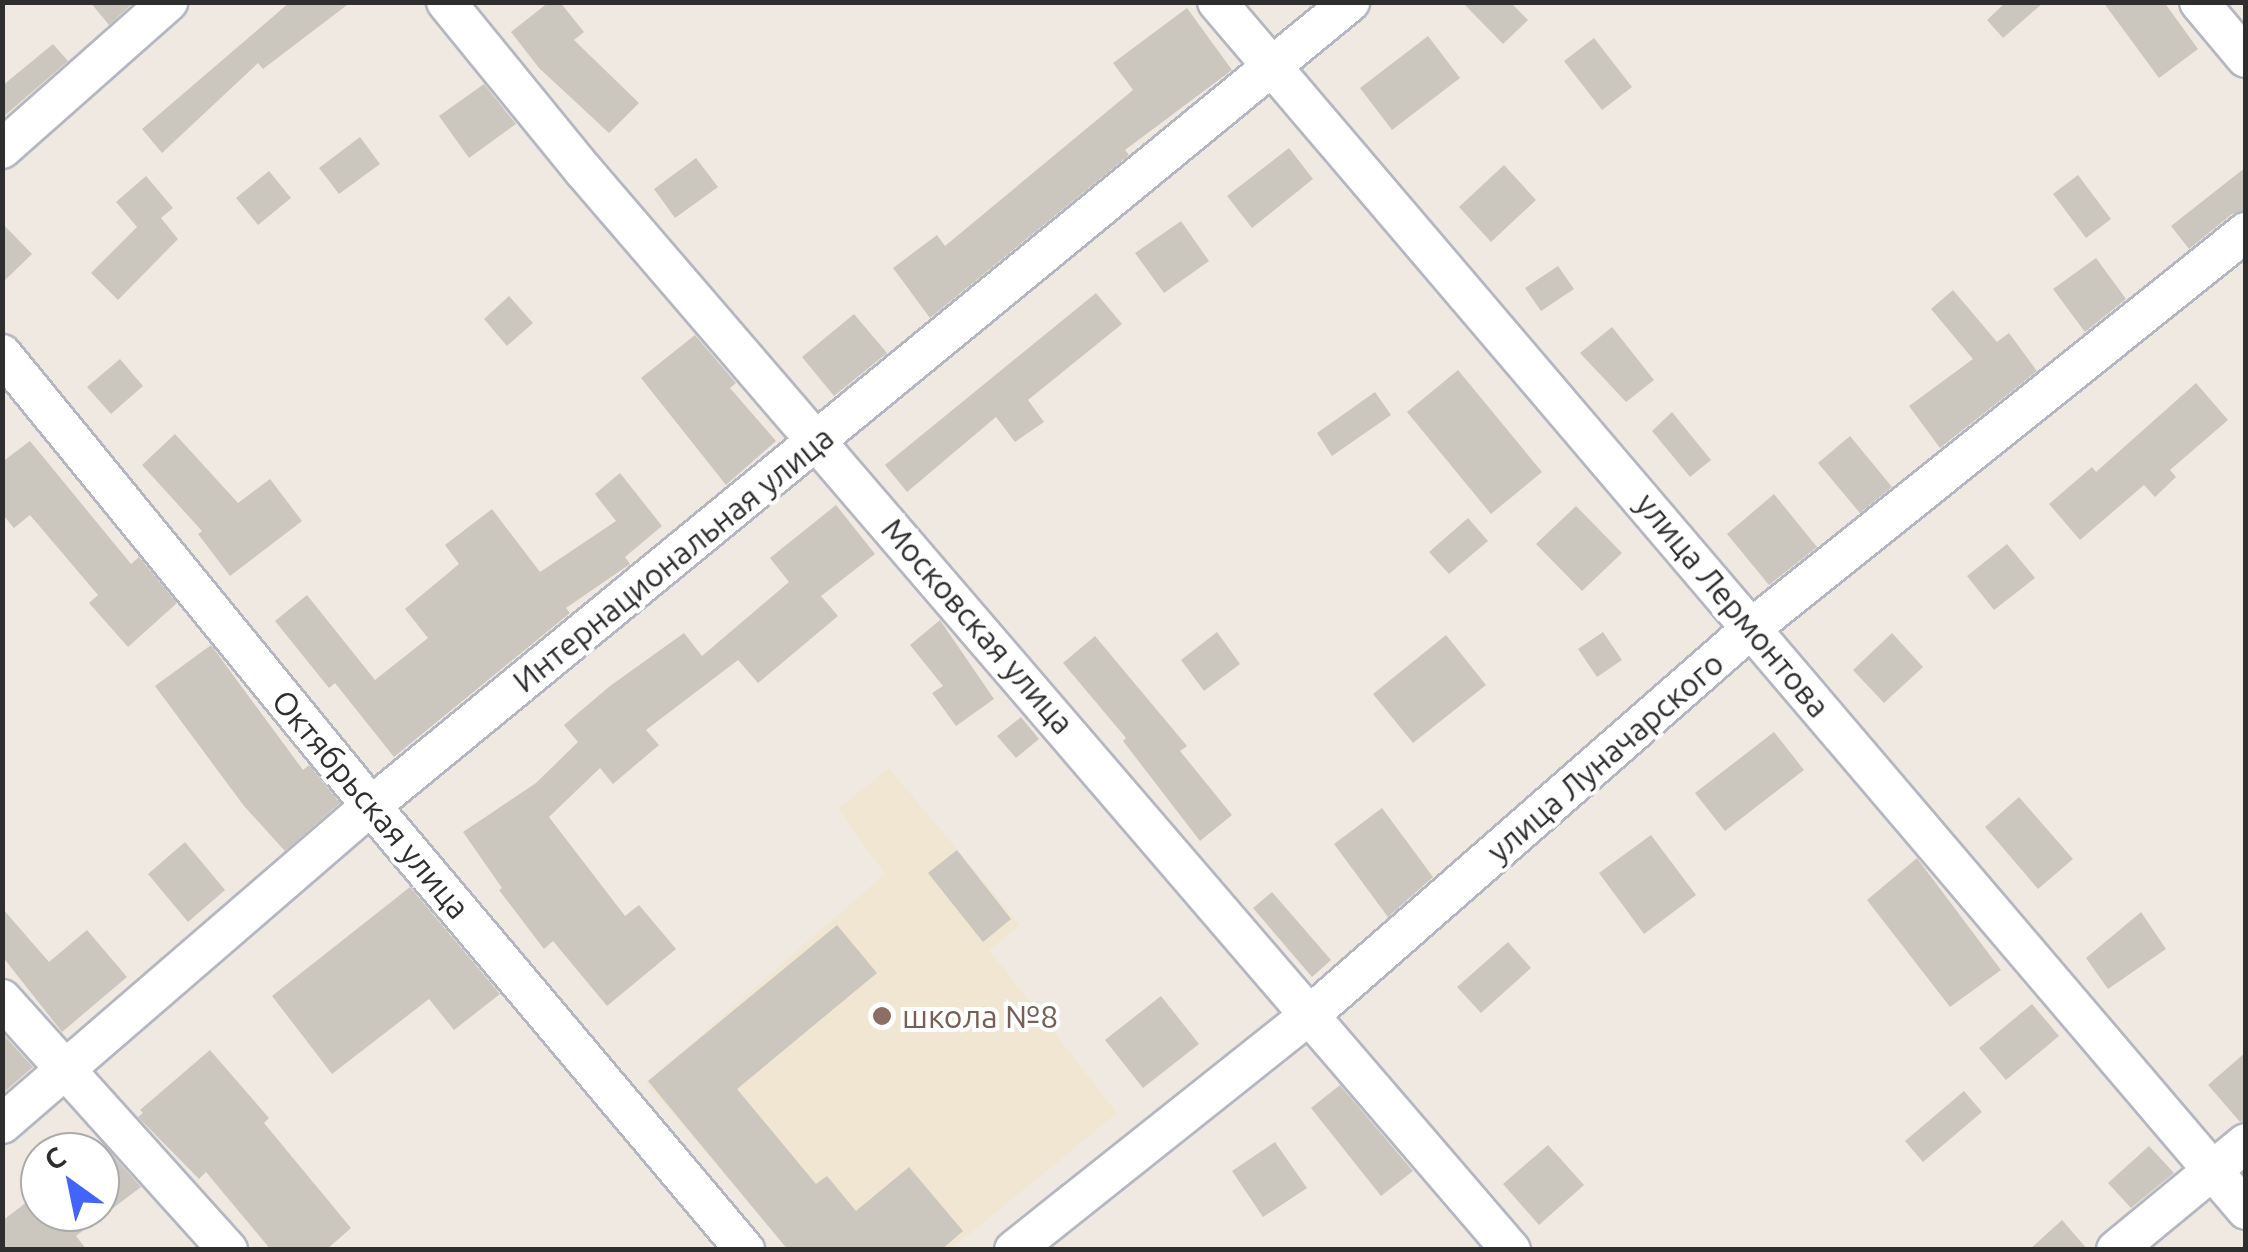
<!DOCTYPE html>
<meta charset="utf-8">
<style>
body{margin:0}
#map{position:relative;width:2248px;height:1252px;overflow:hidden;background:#efe9e1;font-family:Ubuntu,sans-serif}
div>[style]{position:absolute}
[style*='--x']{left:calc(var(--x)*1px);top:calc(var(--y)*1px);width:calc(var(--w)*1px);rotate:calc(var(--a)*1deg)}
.education>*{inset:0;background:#f0e6d1}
.building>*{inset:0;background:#cbc7bf}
.roads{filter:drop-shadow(2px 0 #b4b7c1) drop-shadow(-2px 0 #b4b7c1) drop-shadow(0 2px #b4b7c1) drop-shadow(0 -2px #b4b7c1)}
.minor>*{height:38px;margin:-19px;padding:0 19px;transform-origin:19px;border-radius:19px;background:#fff}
.dots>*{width:28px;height:28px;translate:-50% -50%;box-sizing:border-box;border:5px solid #fff;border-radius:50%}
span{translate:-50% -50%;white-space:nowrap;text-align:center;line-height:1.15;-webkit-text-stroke:8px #fff;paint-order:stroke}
.street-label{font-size:32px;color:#2e2e2e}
.education-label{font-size:32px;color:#785e54}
.left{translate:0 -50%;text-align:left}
.frame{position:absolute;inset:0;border:5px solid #2e2e2e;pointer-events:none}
.north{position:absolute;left:20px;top:1132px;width:100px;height:100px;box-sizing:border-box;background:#fff;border:2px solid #ababab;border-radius:50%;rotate:327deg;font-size:28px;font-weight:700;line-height:40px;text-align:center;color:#2e2e2e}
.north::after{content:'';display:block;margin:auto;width:35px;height:45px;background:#4264fb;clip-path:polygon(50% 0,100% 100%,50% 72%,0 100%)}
</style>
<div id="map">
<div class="education">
<i style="clip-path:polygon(889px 768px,1020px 925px,989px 950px,1117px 1113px,951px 1249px,789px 1249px,646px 1083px,885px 874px,838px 809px)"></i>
</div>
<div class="building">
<i style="clip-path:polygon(90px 2px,134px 2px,109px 25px)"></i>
<i style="clip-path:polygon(290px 2px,351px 2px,263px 69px,258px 63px,162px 153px,142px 129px)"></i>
<i style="clip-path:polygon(549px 2px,560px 2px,584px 32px,574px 40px,639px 103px,609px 133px,539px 68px,511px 32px)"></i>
<i style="clip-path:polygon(1462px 2px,1510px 2px,1528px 20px,1503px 44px)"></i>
<i style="clip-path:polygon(2006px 2px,2044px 2px,2003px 38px,1987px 20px)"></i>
<i style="clip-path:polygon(2103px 2px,2164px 2px,2198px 49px,2159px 78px)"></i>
<i style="clip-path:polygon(1187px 8px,1232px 70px,1125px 150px,1129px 155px,930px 318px,893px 268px,937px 235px,945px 246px,1133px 90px,1113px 63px)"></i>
<i style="clip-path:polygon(1428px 36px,1460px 78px,1392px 130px,1360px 88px)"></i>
<i style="clip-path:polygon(1594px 38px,1632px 87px,1602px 110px,1564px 61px)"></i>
<i style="clip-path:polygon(53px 44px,68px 61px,2px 118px,2px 86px)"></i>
<i style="clip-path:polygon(484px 84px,516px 124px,469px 158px,439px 116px)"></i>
<i style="clip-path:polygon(360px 137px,380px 164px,339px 194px,319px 168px)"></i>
<i style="clip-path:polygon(1289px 148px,1313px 179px,1252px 228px,1227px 196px)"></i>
<i style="clip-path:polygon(696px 158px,718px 187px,675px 218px,654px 189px)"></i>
<i style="clip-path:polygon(1504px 165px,1536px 200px,1491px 242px,1459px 207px)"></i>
<i style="clip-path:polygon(2246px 167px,2246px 210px,2232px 214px,2189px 249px,2171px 226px)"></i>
<i style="clip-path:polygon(269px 171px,291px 198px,258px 225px,236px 198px)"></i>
<i style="clip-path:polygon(2078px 175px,2111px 219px,2086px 238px,2053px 194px)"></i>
<i style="clip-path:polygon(146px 176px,173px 208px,161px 218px,178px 239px,118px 300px,91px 273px,137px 227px,116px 202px)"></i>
<i style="clip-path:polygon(1181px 221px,1209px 261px,1164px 293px,1135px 253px)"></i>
<i style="clip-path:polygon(2px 223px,32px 254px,2px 283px)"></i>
<i style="clip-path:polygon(2096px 258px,2126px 299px,2085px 332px,2053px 289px)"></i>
<i style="clip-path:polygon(1558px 266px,1574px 289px,1541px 311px,1525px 288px)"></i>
<i style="clip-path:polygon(1953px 290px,1997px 342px,2009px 333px,2037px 371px,1940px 448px,1909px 406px,1973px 359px,1931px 309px)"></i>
<i style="clip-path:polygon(1096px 293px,1122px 324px,1028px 400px,1044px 422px,1015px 442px,996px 417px,907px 492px,885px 465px)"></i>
<i style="clip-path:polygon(509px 296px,533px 323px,507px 346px,484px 319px)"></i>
<i style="clip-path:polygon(854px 314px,887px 353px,834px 396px,802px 357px)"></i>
<i style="clip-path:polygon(1612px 327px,1654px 380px,1626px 402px,1580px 353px)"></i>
<i style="clip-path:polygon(695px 335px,736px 383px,730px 388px,776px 441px,726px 485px,641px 378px)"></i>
<i style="clip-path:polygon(120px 359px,143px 386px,111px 414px,87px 387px)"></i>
<i style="clip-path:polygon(1458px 370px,1542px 472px,1491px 514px,1407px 412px)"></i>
<i style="clip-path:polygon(2196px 383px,2228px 420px,2170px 470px,2176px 477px,2155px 497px,2144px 485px,2080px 540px,2049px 504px,2092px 467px,2096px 472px)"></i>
<i style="clip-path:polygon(1375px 392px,1391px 415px,1332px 456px,1317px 433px)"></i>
<i style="clip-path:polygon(1672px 412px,1711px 460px,1690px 477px,1652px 431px)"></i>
<i style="clip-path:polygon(175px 434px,238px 503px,270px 479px,302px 521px,230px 576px,198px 534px,202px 531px,142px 465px)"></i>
<i style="clip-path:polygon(1850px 436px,1892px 487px,1860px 513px,1818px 463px)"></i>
<i style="clip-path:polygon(30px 441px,131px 564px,139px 557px,177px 603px,128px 647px,89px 603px,98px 595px,30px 515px,14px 528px,2px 514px,2px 462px)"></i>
<i style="clip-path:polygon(620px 473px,662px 526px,625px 557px,630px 564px,566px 608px,570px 613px,394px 757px,335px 683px,329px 688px,275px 621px,307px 595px,375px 680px,428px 638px,405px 609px,459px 564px,445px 545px,492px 509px,540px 572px,616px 521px,595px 494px)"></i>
<i style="clip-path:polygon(1774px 494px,1817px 547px,1769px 585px,1727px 534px)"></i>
<i style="clip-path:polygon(836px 505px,875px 554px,821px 596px,838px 616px,758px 683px,738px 660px,646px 730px,659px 745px,613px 784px,600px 768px,549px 817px,625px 916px,639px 905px,676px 949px,607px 1006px,553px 941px,544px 949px,499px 890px,502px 888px,463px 832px,536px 783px,578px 742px,564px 725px,610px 686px,684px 633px,702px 656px,789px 582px,770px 558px)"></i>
<i style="clip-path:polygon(1576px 506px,1622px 553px,1582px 591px,1536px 544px)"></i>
<i style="clip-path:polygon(1468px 518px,1488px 541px,1449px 574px,1429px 552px)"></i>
<i style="clip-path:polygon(2007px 544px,2035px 578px,1994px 610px,1967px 576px)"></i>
<i style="clip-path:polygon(940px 620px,994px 699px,956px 726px,932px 693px,943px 686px,910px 645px)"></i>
<i style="clip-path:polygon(1217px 632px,1240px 664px,1204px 691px,1181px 660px)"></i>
<i style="clip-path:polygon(1603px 632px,1622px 660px,1597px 677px,1578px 649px)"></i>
<i style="clip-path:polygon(1892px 633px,1923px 667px,1884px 703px,1853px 670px)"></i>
<i style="clip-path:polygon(1446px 635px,1486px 685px,1413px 743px,1373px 694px)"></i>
<i style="clip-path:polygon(1095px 636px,1187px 746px,1180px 751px,1232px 815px,1200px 841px,1123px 741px,1126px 738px,1063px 663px)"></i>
<i style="clip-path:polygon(211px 645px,303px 770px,309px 765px,340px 803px,285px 851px,244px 806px,155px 686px)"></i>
<i style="clip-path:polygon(1021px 717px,1039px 739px,1016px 758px,997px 736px)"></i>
<i style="clip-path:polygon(1774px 732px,1804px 770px,1725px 831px,1695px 793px)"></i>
<i style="clip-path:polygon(2019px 797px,2073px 859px,2038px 889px,1985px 827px)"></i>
<i style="clip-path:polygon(1382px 808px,1433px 877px,1388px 917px,1334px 844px)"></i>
<i style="clip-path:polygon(1651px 835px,1696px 895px,1644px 934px,1599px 873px)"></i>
<i style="clip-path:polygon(185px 842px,225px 890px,188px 922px,148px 874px)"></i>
<i style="clip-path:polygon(957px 850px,1011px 919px,983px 942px,928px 873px)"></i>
<i style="clip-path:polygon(1917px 858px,2001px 970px,1950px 1007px,1867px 900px)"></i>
<i style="clip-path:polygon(410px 887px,500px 994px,454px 1030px,429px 999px,332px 1074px,272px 996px)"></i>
<i style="clip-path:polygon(1272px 892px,1331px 960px,1312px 977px,1253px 908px)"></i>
<i style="clip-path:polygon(2px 908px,49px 962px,87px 930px,127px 977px,62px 1032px,2px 956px)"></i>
<i style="clip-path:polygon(2141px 912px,2166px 949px,2108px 989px,2086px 958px)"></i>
<i style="clip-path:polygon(837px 925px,877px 973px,737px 1089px,816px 1184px,827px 1176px,856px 1211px,909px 1167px,963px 1231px,941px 1250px,788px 1250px,648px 1081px)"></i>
<i style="clip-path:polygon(1508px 942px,1531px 968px,1481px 1013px,1457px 987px)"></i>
<i style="clip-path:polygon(1161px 996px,1199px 1044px,1143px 1088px,1105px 1040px)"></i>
<i style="clip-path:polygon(2032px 1004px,2059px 1036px,2006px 1080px,1979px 1048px)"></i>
<i style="clip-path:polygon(2px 1033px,33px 1067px,2px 1094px)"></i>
<i style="clip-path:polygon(210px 1050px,269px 1118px,264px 1123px,351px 1228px,326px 1250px,271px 1250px,206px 1172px,199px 1179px,138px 1117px,143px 1113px,140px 1110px)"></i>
<i style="clip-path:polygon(2246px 1052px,2246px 1121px,2240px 1122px,2208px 1085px)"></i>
<i style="clip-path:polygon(1340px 1085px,1413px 1171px,1381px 1196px,1311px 1108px)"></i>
<i style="clip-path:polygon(1964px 1091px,1982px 1112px,1923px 1162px,1905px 1141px)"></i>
<i style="clip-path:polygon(1275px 1142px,1307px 1188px,1263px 1217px,1232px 1171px)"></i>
<i style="clip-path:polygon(102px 1143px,141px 1187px,76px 1236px,87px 1250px,2px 1250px,2px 1221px,40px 1192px,40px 1212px,100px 1212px,100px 1152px,90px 1152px)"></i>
<i style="clip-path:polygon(1548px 1145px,1584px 1185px,1539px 1225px,1503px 1184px)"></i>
<i style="clip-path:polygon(2149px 1146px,2174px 1173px,2131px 1208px,2108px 1183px)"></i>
<i style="clip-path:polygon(2062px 1220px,2088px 1250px,2029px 1250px)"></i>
</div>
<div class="roads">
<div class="minor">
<i style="--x:446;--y:2;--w:217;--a:50.8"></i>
<i style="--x:583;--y:170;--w:1424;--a:49.33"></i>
<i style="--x:1217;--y:2;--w:1587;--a:49.57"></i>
<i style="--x:2199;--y:2;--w:73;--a:50"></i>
<i style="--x:2;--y:149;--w:222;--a:-41.5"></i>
<i style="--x:2;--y:354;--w:583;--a:50.77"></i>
<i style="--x:371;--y:806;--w:581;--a:49.89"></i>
<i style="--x:2;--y:999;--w:338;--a:48"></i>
<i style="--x:2;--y:1124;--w:487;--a:-40.8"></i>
<i style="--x:371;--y:806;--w:1267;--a:-39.39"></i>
<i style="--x:1014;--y:1250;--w:379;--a:-38.5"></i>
<i style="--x:1311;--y:1014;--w:587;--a:-41.2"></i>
<i style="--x:1753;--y:627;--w:632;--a:-38.7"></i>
<i style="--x:2116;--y:1250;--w:168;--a:-39.5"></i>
</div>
</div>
<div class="dots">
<i style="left:882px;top:1016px;background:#8d6e63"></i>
</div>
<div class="street-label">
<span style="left:673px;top:559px;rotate:-39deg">Интернациональная улица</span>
<span style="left:1733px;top:605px;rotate:50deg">улица Лермонтова</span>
<span style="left:978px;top:626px;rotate:49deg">Московская улица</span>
<span style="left:1605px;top:757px;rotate:-41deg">улица Луначарского</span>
<span style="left:371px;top:804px;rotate:50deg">Октябрьская улица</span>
</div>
<div class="education-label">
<span class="left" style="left:902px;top:1016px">школа №8</span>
</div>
<div class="frame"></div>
<div class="north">С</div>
</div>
